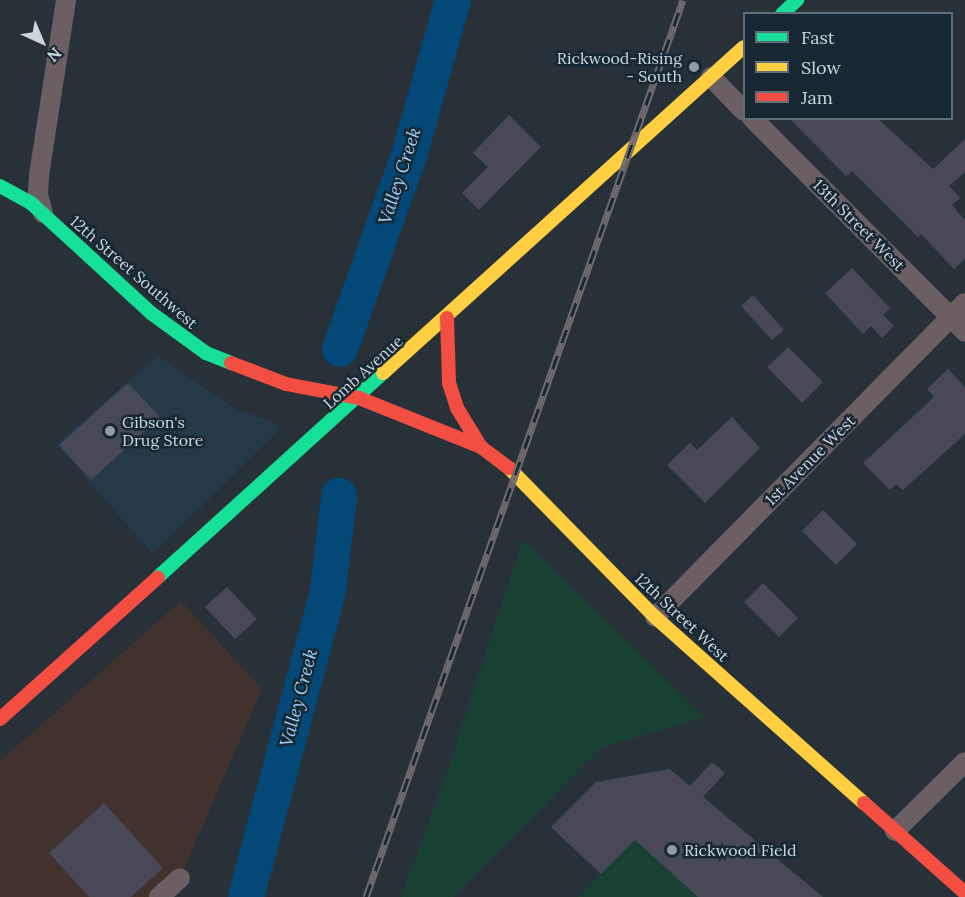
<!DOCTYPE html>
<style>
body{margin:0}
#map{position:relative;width:965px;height:897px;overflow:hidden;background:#283138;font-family:Lora,serif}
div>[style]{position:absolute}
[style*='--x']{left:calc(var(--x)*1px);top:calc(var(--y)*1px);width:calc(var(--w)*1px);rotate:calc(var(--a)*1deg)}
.built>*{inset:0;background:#253a48}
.industrial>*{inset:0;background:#42322e}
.green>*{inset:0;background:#194133}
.river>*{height:36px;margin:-18px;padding:0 18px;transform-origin:18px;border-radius:18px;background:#044877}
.building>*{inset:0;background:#484857}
.street>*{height:20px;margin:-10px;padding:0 10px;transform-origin:10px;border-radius:10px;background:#6c5f63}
.fast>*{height:14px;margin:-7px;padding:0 7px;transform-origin:7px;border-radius:7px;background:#16e098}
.slow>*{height:14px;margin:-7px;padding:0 7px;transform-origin:7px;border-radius:7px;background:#ffcf43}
.jam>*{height:14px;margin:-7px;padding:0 7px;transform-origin:7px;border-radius:7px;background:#f24e42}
.rail>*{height:7px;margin-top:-3.5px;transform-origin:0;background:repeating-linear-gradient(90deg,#182833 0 14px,#706a6e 0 28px);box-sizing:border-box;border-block:2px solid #706a6e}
.dots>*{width:16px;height:16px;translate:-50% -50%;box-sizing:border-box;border:3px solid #182833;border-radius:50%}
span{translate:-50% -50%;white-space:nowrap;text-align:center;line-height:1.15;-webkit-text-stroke:5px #182833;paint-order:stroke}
.poi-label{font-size:16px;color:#ccd6de}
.right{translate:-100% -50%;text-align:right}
.left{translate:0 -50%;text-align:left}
.street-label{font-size:16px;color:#ccd6de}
.water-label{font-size:18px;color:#9ecffc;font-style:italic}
.legend{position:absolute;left:743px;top:12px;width:210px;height:108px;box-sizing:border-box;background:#182833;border:2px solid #606e77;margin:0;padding:8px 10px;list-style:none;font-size:18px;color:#ccd6de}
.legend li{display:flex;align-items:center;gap:12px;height:30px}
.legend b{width:30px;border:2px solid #606e77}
.north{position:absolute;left:12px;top:12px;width:60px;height:60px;-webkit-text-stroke:4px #182833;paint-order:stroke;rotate:136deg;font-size:16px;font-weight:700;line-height:24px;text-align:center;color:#ccd6de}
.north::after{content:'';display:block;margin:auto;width:21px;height:27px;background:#ccd6de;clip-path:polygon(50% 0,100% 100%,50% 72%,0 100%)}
</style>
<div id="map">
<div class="built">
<i style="clip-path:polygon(158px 356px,239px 411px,274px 422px,280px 429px,153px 554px,56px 444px)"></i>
</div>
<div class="industrial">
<i style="clip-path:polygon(181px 601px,262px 689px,180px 878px,158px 897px,0 897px,0 761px)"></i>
</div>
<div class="green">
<i style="clip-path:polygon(523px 540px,705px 717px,600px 748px,454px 897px,401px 897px,443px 784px)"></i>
<i style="clip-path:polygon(670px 769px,818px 893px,824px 897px,578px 897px,601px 874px,551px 827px,596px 782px)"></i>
</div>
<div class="river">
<i style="--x:340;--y:349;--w:209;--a:-70.4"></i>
<i style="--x:410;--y:152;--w:158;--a:-74.2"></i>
<i style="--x:246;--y:897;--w:318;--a:-75"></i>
<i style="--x:328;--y:590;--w:95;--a:-83.3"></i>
</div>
<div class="building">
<i style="clip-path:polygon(509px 115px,541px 147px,479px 210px,462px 193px,488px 167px,473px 153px)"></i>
<i style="clip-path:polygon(789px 118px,877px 118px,933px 169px,965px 139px,965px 172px,949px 186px,960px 198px,952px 205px,965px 220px,965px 259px,954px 269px,921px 234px,918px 237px,852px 171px,846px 176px)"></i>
<i style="clip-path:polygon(852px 268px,890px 308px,883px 315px,894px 326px,882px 338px,871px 326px,863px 334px,825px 293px)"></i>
<i style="clip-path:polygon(753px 295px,784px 330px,772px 340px,741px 306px)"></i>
<i style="clip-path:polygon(788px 347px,823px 382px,802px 403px,767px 367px)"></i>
<i style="clip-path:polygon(948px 369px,965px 387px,965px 434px,903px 490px,896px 484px,890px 490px,863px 463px,934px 397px,927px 389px)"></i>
<i style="clip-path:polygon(128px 383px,160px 417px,91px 480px,59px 445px)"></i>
<i style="clip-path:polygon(732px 417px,760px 448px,705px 503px,667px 465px,690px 443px,697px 450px)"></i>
<i style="clip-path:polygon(823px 510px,857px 544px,836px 565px,802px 531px)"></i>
<i style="clip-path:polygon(763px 583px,798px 618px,779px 637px,744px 602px)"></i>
<i style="clip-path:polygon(227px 587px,257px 619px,235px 639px,205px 607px)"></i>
<i style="clip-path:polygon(712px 762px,725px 773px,703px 797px,823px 897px,698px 897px,635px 840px,601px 874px,551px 827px,596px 782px,670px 769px,690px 786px)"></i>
<i style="clip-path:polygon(104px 803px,163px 868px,131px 897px,89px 897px,49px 853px)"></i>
</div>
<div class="street">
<i style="--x:711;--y:77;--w:47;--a:45.9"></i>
<i style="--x:752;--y:118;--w:302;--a:45.1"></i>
<i style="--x:43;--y:213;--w:20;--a:-105"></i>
<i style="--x:38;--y:194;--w:19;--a:-87"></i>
<i style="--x:39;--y:175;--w:177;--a:-81.2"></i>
<i style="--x:655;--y:617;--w:441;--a:-45.4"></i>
<i style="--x:895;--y:831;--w:98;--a:-44.6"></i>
<i style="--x:159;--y:897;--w:28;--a:-42"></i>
</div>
<div class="fast">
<i style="--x:782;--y:14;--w:21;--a:-43"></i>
<i style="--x:0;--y:186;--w:35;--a:29"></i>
<i style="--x:31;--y:203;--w:163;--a:42.5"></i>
<i style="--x:151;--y:313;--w:68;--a:36"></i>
<i style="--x:206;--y:353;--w:27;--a:22"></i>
<i style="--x:158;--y:577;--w:304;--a:-42.2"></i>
</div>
<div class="slow">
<i style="--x:383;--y:373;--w:486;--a:-42.1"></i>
<i style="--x:509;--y:468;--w:209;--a:45.6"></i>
<i style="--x:655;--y:617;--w:280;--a:41.7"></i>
</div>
<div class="jam">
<i style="--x:447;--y:318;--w:65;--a:88.2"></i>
<i style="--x:449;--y:383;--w:26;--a:72"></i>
<i style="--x:457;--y:408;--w:46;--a:58.4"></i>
<i style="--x:231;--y:363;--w:59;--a:20.9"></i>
<i style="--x:286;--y:384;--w:74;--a:10.9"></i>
<i style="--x:359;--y:398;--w:131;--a:21.9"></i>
<i style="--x:481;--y:447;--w:35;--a:37"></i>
<i style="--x:0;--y:719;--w:212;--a:-41.9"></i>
<i style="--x:864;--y:803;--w:135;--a:41.7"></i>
</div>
<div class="rail">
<i style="--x:366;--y:897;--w:951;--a:-70.54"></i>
</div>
<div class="dots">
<i style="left:694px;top:67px;background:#939ca4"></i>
<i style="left:110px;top:431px;background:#939ca4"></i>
<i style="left:672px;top:850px;background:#939ca4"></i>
</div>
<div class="poi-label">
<span class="right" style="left:682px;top:67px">Rickwood-Rising<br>- South</span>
<span class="left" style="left:122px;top:431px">Gibson's<br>Drug Store</span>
<span class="left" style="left:684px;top:850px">Rickwood Field</span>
</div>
<div class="street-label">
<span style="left:859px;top:225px;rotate:45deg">13th Street West</span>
<span style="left:134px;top:272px;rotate:41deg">12th Street Southwest</span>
<span style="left:363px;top:372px;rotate:-42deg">Lomb Avenue</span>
<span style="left:810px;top:460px;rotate:-45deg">1st Avenue West</span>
<span style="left:682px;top:617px;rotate:43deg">12th Street West</span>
</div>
<div class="water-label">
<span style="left:400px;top:176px;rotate:-72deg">Valley Creek</span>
<span style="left:299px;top:698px;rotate:-75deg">Valley Creek</span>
</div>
<ul class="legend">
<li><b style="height:8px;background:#16e098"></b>Fast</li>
<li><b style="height:8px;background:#ffcf43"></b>Slow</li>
<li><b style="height:8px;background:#f24e42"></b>Jam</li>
</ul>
<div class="north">N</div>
</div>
